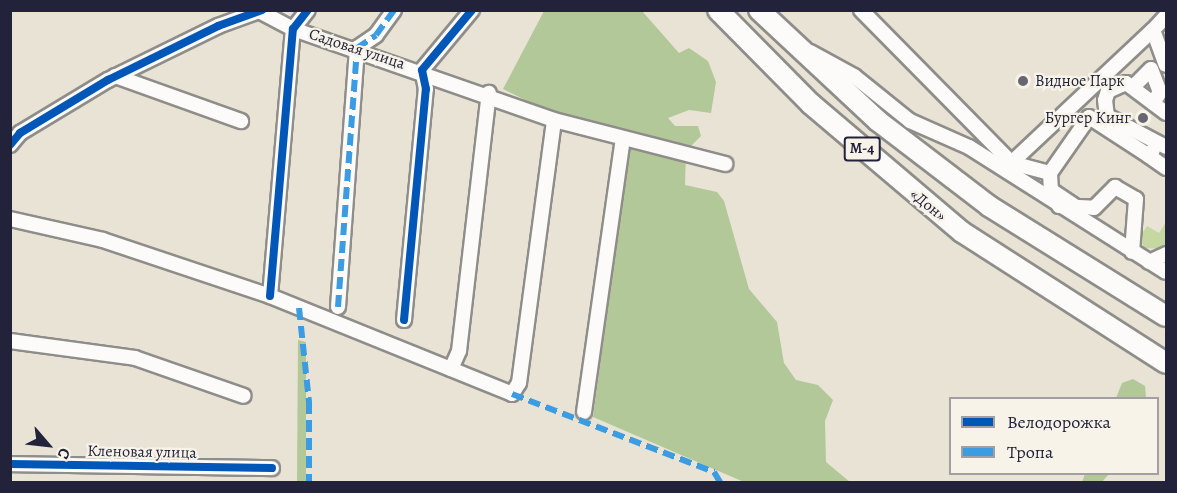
<!DOCTYPE html>
<meta charset="utf-8">
<style>
body{margin:0}
#map{position:relative;width:1177px;height:493px;overflow:hidden;background:#e8e3d5;font-family:Alegreya,serif}
div>[style]{position:absolute}
[style*='--x']{left:calc(var(--x)*1px);top:calc(var(--y)*1px);width:calc(var(--w)*1px);rotate:calc(var(--a)*1deg)}
.green>*{inset:0;background:#c6d8a2}
.forest>*{inset:0;background:#b3c899}
.roads{filter:drop-shadow(2px 0 #8f8d89) drop-shadow(-2px 0 #8f8d89) drop-shadow(0 2px #8f8d89) drop-shadow(0 -2px #8f8d89)}
.minor>*{height:14px;margin:-7px;padding:0 7px;transform-origin:7px;border-radius:7px;background:#fcfbf9}
.highway>*{height:20px;margin:-10px;padding:0 10px;transform-origin:10px;border-radius:10px;background:#fcfbf9}
.quiet>*{height:6px;margin-top:-3px;transform-origin:0;background:repeating-linear-gradient(90deg,#3c9ce2 0 12px,transparent 0 18px)}
.cycleway>*{height:8px;margin:-4px;padding:0 4px;transform-origin:4px;border-radius:4px;background:#0057b8}
.dots>*{width:16px;height:16px;translate:-50% -50%;box-sizing:border-box;border:3px solid #f7f3e8;border-radius:50%}
span{translate:-50% -50%;white-space:nowrap;text-align:center;line-height:1.15;-webkit-text-stroke:4.5px #f7f3e8;paint-order:stroke}
.shield-label span{padding:2px 4px;background:#f7f3e8;border:2px solid;border-radius:4px;-webkit-text-stroke-width:0}
.shield-label{font-size:15px;color:#22223b;font-weight:700}
.street-label{font-size:16px;color:#22223b}
.poi-label{font-size:16px;color:#22223b}
.left{translate:0 -50%;text-align:left}
.right{translate:-100% -50%;text-align:right}
.frame{position:absolute;inset:0;border:12px solid #22223b;pointer-events:none}
.legend{position:absolute;left:949px;top:397px;width:210px;height:78px;box-sizing:border-box;background:#f7f3e8;border:2px solid #a29fa3;margin:0;padding:8px 10px;list-style:none;font-size:18px;color:#22223b}
.legend li{display:flex;align-items:center;gap:12px;height:30px}
.legend b{width:30px;border:2px solid #a29fa3}
.north{position:absolute;left:18px;top:415px;width:60px;height:60px;-webkit-text-stroke:4px #f7f3e8;paint-order:stroke;rotate:118deg;font-size:16px;font-weight:700;line-height:24px;text-align:center;color:#22223b}
.north::after{content:'';display:block;margin:auto;width:21px;height:27px;background:#22223b;clip-path:polygon(50% 0,100% 100%,50% 72%,0 100%)}
</style>
<div id="map">
<div class="green">
<i style="clip-path:polygon(1166px 222px,1165px 249px,1145px 248px,1139px 238px,1147px 226px,1159px 233px)"></i>
</div>
<div class="forest">
<i style="clip-path:polygon(544px 11px,642px 11px,679px 53px,689px 48px,708px 61px,716px 82px,711px 113px,689px 110px,668px 118px,675px 126px,698px 126px,701px 136px,686px 151px,685px 185px,717px 192px,724px 201px,749px 289px,777px 322px,784px 363px,796px 380px,818px 385px,833px 400px,825px 421px,826px 462px,850px 482px,744px 482px,593px 417px,629px 151px,503px 89px)"></i>
<i style="clip-path:polygon(298px 340px,306px 342px,306px 482px,297px 482px)"></i>
<i style="clip-path:polygon(1133px 379px,1145px 386px,1146px 398px,1116px 398px,1122px 383px)"></i>
<i style="clip-path:polygon(1085px 474px,1109px 474px,1102px 482px,1082px 482px)"></i>
</div>
<div class="roads">
<div class="minor">
<i style="--x:861;--y:10;--w:215;--a:45.4"></i>
<i style="--x:1012;--y:163;--w:39;--a:15"></i>
<i style="--x:1050;--y:173;--w:68;--a:-55.1"></i>
<i style="--x:1089;--y:117;--w:72;--a:33"></i>
<i style="--x:261;--y:12;--w:36;--a:28"></i>
<i style="--x:293;--y:29;--w:276;--a:19.2"></i>
<i style="--x:554;--y:120;--w:177;--a:14.4"></i>
<i style="--x:1153;--y:30;--w:19;--a:-47"></i>
<i style="--x:810;--y:52;--w:50;--a:28.6"></i>
<i style="--x:854;--y:76;--w:72;--a:38.8"></i>
<i style="--x:910;--y:121;--w:64;--a:23.8"></i>
<i style="--x:969;--y:147;--w:233;--a:32.4"></i>
<i style="--x:115;--y:76;--w:134;--a:19.7"></i>
<i style="--x:1133;--y:87;--w:25;--a:-45"></i>
<i style="--x:1151;--y:69;--w:25;--a:69"></i>
<i style="--x:1160;--y:92;--w:13;--a:122"></i>
<i style="--x:1166;--y:113;--w:50;--a:-143.1"></i>
<i style="--x:1126;--y:83;--w:20;--a:156"></i>
<i style="--x:1108;--y:91;--w:9;--a:108"></i>
<i style="--x:1105;--y:100;--w:16;--a:83"></i>
<i style="--x:1107;--y:116;--w:67;--a:27.7"></i>
<i style="--x:10;--y:145;--w:16;--a:-50"></i>
<i style="--x:20;--y:133;--w:103;--a:-31.1"></i>
<i style="--x:108;--y:80;--w:123;--a:-26.1"></i>
<i style="--x:218;--y:26;--w:47;--a:-20"></i>
<i style="--x:1153;--y:150;--w:7;--a:124"></i>
<i style="--x:1149;--y:156;--w:21;--a:35"></i>
<i style="--x:1009;--y:165;--w:197;--a:-43.2"></i>
<i style="--x:1153;--y:30;--w:37;--a:70"></i>
<i style="--x:1050;--y:173;--w:17;--a:87"></i>
<i style="--x:1051;--y:190;--w:27;--a:34"></i>
<i style="--x:1059;--y:206;--w:35;--a:3"></i>
<i style="--x:1094;--y:208;--w:30;--a:-45"></i>
<i style="--x:1115;--y:187;--w:24;--a:30"></i>
<i style="--x:1136;--y:199;--w:53;--a:94.3"></i>
<i style="--x:10;--y:219;--w:95;--a:12.7"></i>
<i style="--x:103;--y:240;--w:176;--a:18.5"></i>
<i style="--x:270;--y:296;--w:261;--a:22"></i>
<i style="--x:512;--y:394;--w:13;--a:-58"></i>
<i style="--x:519;--y:383;--w:265;--a:-82.4"></i>
<i style="--x:1149;--y:262;--w:19;--a:-25"></i>
<i style="--x:270;--y:296;--w:268;--a:-85.1"></i>
<i style="--x:293;--y:29;--w:24;--a:-52"></i>
<i style="--x:338;--y:307;--w:260;--a:-85.8"></i>
<i style="--x:357;--y:48;--w:23;--a:-34"></i>
<i style="--x:376;--y:35;--w:31;--a:-54"></i>
<i style="--x:404;--y:320;--w:232;--a:-84.6"></i>
<i style="--x:426;--y:89;--w:19;--a:-102"></i>
<i style="--x:422;--y:70;--w:78;--a:-50.2"></i>
<i style="--x:10;--y:341;--w:126;--a:7.7"></i>
<i style="--x:135;--y:358;--w:115;--a:19.2"></i>
<i style="--x:451;--y:369;--w:20;--a:-66"></i>
<i style="--x:459;--y:351;--w:260;--a:-83.4"></i>
<i style="--x:584;--y:412;--w:276;--a:-81.9"></i>
<i style="--x:10;--y:464;--w:262;--a:0.9"></i>
</div>
<div class="highway">
<i style="--x:718;--y:10;--w:132;--a:45.3"></i>
<i style="--x:811;--y:104;--w:198;--a:40.3"></i>
<i style="--x:962;--y:232;--w:242;--a:32.7"></i>
<i style="--x:759;--y:10;--w:163;--a:43"></i>
<i style="--x:878;--y:121;--w:140;--a:37.4"></i>
<i style="--x:989;--y:206;--w:208;--a:31.9"></i>
</div>
</div>
<div class="quiet">
<i style="--x:338;--y:307;--w:260;--a:-85.8"></i>
<i style="--x:357;--y:48;--w:23;--a:-34"></i>
<i style="--x:376;--y:35;--w:31;--a:-54"></i>
<i style="--x:299;--y:308;--w:95;--a:83.9"></i>
<i style="--x:309;--y:402;--w:80;--a:90"></i>
<i style="--x:512;--y:394;--w:217;--a:21.1"></i>
<i style="--x:714;--y:472;--w:12;--a:59"></i>
</div>
<div class="cycleway">
<i style="--x:10;--y:145;--w:16;--a:-50"></i>
<i style="--x:20;--y:133;--w:103;--a:-31.1"></i>
<i style="--x:108;--y:80;--w:123;--a:-26.1"></i>
<i style="--x:218;--y:26;--w:47;--a:-20"></i>
<i style="--x:270;--y:296;--w:268;--a:-85.1"></i>
<i style="--x:293;--y:29;--w:24;--a:-52"></i>
<i style="--x:404;--y:320;--w:232;--a:-84.6"></i>
<i style="--x:426;--y:89;--w:19;--a:-102"></i>
<i style="--x:422;--y:70;--w:78;--a:-50.2"></i>
<i style="--x:10;--y:464;--w:262;--a:0.9"></i>
</div>
<div class="dots">
<i style="left:1023px;top:81px;background:#676671"></i>
<i style="left:1143px;top:118px;background:#676671"></i>
</div>
<div class="shield-label">
<span style="left:862px;top:149px">М-4</span>
</div>
<div class="street-label">
<span style="left:357px;top:49px;rotate:18deg">Садовая улица</span>
<span style="left:928px;top:205px;rotate:39deg">«Дон»</span>
<span style="left:142px;top:452px;rotate:1deg">Кленовая улица</span>
</div>
<div class="poi-label">
<span class="left" style="left:1035px;top:81px">Видное Парк</span>
<span class="right" style="left:1131px;top:118px">Бургер Кинг</span>
</div>
<div class="frame"></div>
<ul class="legend">
<li><b style="height:8px;background:#0057b8"></b>Велодорожка</li>
<li><b style="height:8px;background:#3c9ce2"></b>Тропа</li>
</ul>
<div class="north">С</div>
</div>
